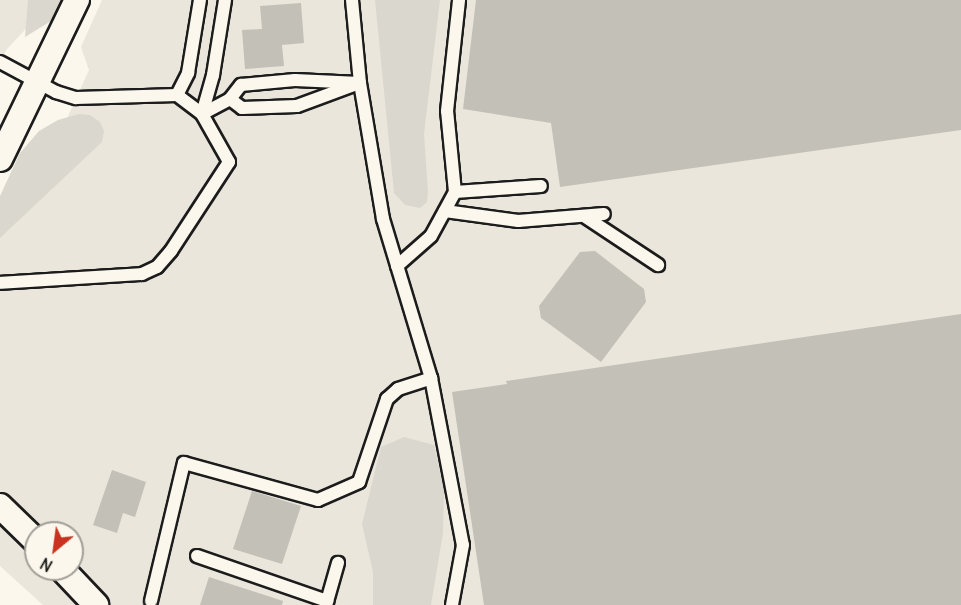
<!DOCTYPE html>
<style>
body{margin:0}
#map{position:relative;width:961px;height:605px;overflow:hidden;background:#fbf7ec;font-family:Delius,sans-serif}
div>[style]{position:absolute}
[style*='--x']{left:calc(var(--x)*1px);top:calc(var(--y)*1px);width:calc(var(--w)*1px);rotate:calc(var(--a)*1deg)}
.built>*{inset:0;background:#eae6dc}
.green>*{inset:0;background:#dad7ce}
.building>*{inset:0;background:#c3c0b8}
.roads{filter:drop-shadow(2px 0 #1c1c1c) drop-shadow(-2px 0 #1c1c1c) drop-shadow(0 2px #1c1c1c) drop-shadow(0 -2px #1c1c1c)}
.service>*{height:12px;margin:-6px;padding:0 6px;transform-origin:6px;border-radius:6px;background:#fbf7ec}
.minor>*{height:24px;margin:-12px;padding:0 12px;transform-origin:12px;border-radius:12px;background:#fbf7ec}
span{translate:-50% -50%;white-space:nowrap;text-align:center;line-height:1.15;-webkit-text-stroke:4.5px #fbf7ec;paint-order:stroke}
.north{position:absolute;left:24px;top:521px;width:60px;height:60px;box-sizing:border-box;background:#fbf7ec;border:2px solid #a29f99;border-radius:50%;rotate:209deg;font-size:16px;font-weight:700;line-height:24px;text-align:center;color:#1c1c1c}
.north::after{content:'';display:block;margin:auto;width:21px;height:27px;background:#c8321e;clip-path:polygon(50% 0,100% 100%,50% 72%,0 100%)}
</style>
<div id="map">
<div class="built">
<i style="clip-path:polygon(0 0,46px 0,39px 15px,7px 49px,0 61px)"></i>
<i style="clip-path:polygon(evenodd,102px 0,961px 0,961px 605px,43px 605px,0 566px,0 217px,65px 123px,89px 70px,81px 47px,102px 0,36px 533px,72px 533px,72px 569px,36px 569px,36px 533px)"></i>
</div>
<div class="green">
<i style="clip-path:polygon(28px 0,64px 0,56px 18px,25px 37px)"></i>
<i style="clip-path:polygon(375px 0,440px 0,424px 134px,428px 192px,427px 202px,420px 208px,405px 205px,394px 193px)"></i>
<i style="clip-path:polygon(79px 114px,90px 115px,100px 122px,104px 131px,102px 142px,0 238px,0 196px,20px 153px,39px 131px,58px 120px)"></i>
<i style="clip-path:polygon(404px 437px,434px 445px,444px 490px,443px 533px,431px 605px,373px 605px,373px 572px,362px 524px,381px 447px)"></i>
</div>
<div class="building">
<i style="clip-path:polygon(476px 0,961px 0,961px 130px,560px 187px,551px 123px,463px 109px)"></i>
<i style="clip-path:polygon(301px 3px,304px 43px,282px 45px,284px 66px,245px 69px,242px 30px,262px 29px,260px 6px)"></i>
<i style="clip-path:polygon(595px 251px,644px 289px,646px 302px,601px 362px,541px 318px,539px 306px,580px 252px)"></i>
<i style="clip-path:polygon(961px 314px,961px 605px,484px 605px,452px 392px,507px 384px,506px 381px)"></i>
<i style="clip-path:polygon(112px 470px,146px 482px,135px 517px,123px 513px,117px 533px,93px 525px)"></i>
<i style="clip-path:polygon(252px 491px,301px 506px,282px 564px,233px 549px)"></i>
<i style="clip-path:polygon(209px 577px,283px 601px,282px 605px,200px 605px)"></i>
</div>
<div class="roads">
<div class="service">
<i style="--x:352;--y:0;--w:83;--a:84.5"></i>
<i style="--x:360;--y:83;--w:138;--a:80.4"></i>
<i style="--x:383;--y:219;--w:166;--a:73.2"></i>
<i style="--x:431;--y:378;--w:170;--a:79.2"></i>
<i style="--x:463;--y:545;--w:61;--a:100.4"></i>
<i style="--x:0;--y:62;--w:64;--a:28.2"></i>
<i style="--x:56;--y:92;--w:21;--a:17"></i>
<i style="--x:76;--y:98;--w:101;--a:-1.7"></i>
<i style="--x:177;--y:95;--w:31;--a:37"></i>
<i style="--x:202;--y:114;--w:55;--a:60.6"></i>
<i style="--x:229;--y:162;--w:106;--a:123.1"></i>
<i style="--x:171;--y:251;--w:21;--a:131"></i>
<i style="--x:157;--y:267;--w:17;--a:155"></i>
<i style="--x:142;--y:274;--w:142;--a:176.4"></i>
<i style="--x:177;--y:95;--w:25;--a:-63"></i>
<i style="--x:188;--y:73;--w:74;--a:-80.7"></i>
<i style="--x:230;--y:99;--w:15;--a:37"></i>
<i style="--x:242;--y:108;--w:55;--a:-2.1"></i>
<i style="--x:297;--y:106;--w:61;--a:-20.2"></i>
<i style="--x:202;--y:114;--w:32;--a:-28"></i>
<i style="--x:230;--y:99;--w:18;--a:-52"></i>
<i style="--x:241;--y:85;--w:54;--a:-5.3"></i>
<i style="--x:295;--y:80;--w:65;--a:2.6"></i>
<i style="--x:202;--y:114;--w:41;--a:-74.2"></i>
<i style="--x:213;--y:75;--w:76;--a:-80.9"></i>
<i style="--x:455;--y:192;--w:86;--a:-4"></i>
<i style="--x:445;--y:211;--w:74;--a:7.8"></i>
<i style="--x:518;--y:221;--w:86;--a:-4.7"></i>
<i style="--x:584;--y:216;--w:89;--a:33.5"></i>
<i style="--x:397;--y:266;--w:45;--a:-41.4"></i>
<i style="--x:431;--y:236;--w:50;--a:-61.4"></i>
<i style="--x:455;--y:192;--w:81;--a:-95.6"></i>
<i style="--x:447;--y:111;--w:112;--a:-83.8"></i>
<i style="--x:197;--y:556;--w:138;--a:19.1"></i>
<i style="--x:151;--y:601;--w:142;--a:-76.6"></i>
<i style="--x:184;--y:463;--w:139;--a:15.4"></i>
<i style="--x:318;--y:500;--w:45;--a:-23.7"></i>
<i style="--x:359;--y:482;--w:88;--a:-71.4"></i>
<i style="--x:387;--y:399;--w:15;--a:-42"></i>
<i style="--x:398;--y:389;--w:35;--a:-18"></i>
<i style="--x:326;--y:605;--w:44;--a:-74.1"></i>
</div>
<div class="minor">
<i style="--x:0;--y:159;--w:177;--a:-64.2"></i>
<i style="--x:0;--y:506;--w:50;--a:44.2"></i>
<i style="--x:62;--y:569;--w:50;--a:46.6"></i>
</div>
</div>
<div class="north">N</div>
</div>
